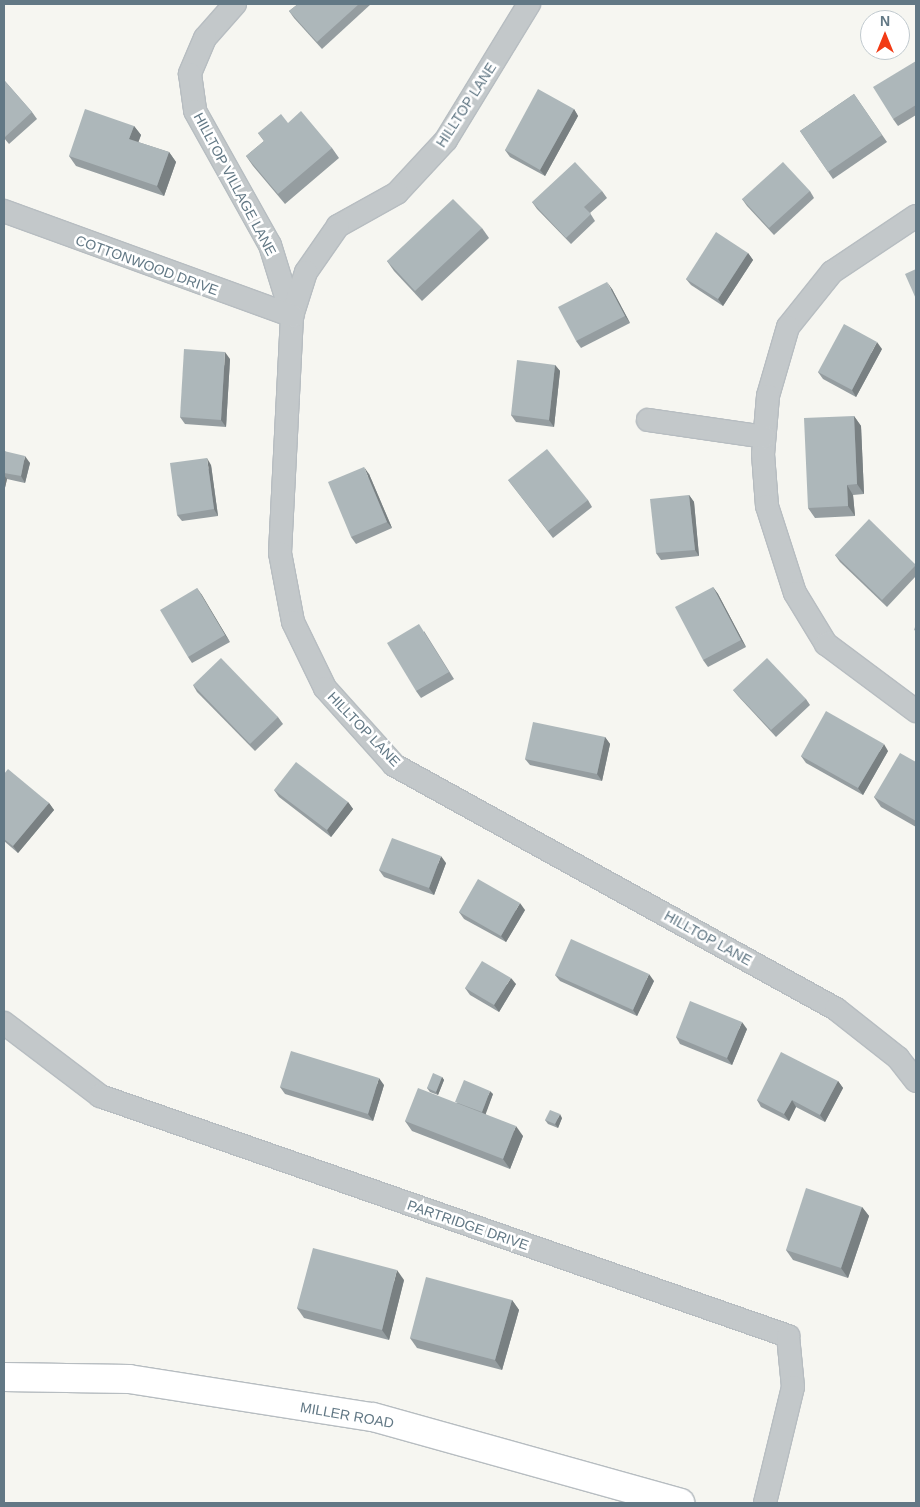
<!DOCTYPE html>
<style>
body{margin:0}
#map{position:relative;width:920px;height:1507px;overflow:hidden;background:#f6f6f1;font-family:Arial,sans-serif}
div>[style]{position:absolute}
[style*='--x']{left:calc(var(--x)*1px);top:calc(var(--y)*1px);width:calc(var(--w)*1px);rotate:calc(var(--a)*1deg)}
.roads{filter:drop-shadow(1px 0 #b7bdc1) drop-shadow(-1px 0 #b7bdc1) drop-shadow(0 1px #b7bdc1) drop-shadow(0 -1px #b7bdc1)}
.street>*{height:22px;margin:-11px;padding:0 11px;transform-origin:11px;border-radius:11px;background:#c3c8ca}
.secondary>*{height:28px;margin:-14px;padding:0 14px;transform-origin:14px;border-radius:14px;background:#fff}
.wall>*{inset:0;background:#959da0}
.shaded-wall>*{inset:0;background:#798082}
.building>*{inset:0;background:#adb7ba}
span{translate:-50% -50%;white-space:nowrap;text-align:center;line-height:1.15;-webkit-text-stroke:5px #fff;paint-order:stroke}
.street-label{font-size:14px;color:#627885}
.frame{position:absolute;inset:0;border:5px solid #627885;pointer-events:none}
.north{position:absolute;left:860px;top:10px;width:50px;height:50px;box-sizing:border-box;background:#fff;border:1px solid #c0c9ce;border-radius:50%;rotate:0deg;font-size:14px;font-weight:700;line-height:20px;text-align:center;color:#627885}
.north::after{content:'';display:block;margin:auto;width:18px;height:22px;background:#f23b15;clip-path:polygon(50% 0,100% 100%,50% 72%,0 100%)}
</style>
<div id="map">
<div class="roads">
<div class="street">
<i style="--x:235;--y:4;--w:45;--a:131.4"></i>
<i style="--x:205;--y:38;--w:39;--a:113"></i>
<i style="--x:190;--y:74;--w:37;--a:82"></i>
<i style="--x:195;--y:111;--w:154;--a:60.8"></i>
<i style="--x:270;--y:245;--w:74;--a:72.8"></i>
<i style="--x:529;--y:4;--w:159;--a:121.4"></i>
<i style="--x:446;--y:140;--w:72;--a:132.8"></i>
<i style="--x:397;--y:193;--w:68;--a:150.8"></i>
<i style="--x:338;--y:226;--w:56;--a:124.8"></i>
<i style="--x:306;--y:272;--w:46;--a:107.7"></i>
<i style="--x:292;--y:316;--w:237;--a:92.9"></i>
<i style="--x:280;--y:553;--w:70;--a:79.3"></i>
<i style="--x:293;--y:622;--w:73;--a:64.1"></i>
<i style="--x:325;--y:688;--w:103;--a:48.1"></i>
<i style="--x:394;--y:765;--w:505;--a:28.9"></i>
<i style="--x:836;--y:1009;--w:79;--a:38.3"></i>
<i style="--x:898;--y:1058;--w:29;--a:52"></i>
<i style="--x:4;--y:211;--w:307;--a:20"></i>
<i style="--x:916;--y:216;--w:101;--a:146.3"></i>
<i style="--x:832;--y:272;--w:70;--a:128.7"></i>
<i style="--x:788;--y:327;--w:72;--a:106.2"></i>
<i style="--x:768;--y:396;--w:58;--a:94.9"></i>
<i style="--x:763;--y:454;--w:52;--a:85.6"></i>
<i style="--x:767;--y:506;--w:91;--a:72.2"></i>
<i style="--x:795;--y:593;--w:60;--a:58.7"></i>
<i style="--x:826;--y:644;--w:112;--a:36.7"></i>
<i style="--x:648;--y:420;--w:117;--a:8.3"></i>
<i style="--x:4;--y:1023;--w:121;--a:37.2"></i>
<i style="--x:100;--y:1096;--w:729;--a:19.23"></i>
<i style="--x:788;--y:1336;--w:51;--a:84.4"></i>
<i style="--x:793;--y:1387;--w:119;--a:103.6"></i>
</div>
<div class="secondary">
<i style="--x:4;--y:1377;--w:125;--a:0.9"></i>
<i style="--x:129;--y:1379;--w:247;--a:8.9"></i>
<i style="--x:373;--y:1417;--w:319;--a:15.6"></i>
</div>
</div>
<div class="wall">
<i style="clip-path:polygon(298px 4px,371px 4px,322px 49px,294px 18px,289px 11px)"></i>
<i style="clip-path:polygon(916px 61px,916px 115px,898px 126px,893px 119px)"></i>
<i style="clip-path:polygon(4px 80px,32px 112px,37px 119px,9px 144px,4px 138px)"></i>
<i style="clip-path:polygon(854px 94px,887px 142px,833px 179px,800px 131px)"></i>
<i style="clip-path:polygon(574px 109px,578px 116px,545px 176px,510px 157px,505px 150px)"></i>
<i style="clip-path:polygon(288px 123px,332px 148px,339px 158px,285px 204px,253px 166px,246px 156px,264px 141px,258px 133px)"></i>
<i style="clip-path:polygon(134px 126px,141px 135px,138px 142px,169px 152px,176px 162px,164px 196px,76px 166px,69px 156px)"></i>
<i style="clip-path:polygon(602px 191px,607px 198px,590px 213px,595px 221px,571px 244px,537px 209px,532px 202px)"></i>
<i style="clip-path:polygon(810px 191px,814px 198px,774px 235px,747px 206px,742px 199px)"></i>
<i style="clip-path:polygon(482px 228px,489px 238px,422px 301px,394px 271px,387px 261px)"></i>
<i style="clip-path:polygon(748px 253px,753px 260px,723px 306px,691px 285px,686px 279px)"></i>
<i style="clip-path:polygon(612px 289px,630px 323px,581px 348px,576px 341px)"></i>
<i style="clip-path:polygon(882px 349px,856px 397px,823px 379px,818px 372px)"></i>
<i style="clip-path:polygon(230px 359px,226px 427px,185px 424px,180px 417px)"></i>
<i style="clip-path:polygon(555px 365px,560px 371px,554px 427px,516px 422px,511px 415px)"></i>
<i style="clip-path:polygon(854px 416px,861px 426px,864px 494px,853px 495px,855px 516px,815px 518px,808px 508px)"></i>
<i style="clip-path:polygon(4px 451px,30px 463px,25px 483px,7px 479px,4px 492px)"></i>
<i style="clip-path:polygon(211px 465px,218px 516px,182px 521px,177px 515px)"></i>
<i style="clip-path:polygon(369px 474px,392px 528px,356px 544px,351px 537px)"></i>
<i style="clip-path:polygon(508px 480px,588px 500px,592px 507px,553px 538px)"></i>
<i style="clip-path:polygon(689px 495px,694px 502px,699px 556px,661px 560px,656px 553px)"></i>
<i style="clip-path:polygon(835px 555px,916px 565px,916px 576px,887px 607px,840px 562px)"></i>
<i style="clip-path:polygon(713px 587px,718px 594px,746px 647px,708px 667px,703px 660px)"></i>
<i style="clip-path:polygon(197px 588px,230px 642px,192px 663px,188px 657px)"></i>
<i style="clip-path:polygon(424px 631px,454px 679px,421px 698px,416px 691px)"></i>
<i style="clip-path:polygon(193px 685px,278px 717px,283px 724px,255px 751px,197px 692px)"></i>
<i style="clip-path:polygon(733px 690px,806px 699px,810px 705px,776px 737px,738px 696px)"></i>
<i style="clip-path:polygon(605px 737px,610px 744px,602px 781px,530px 765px,525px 759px)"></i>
<i style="clip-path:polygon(888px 751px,863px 795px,806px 763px,801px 756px)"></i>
<i style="clip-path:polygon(916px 762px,916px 827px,881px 807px,874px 797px)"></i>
<i style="clip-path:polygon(4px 774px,49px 803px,54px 810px,18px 853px,4px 841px)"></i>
<i style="clip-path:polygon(274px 790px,348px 802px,353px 809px,331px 837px,279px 797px)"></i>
<i style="clip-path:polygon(446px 863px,434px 895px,384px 877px,379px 870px)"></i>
<i style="clip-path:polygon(525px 910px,506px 942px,464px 919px,459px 912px)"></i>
<i style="clip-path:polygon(555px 975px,654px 981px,637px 1016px,560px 981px)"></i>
<i style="clip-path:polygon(516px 984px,499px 1012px,470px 995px,465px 988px)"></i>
<i style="clip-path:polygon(747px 1029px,732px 1065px,680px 1044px,676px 1037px)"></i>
<i style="clip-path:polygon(442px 1077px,444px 1080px,438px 1095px,430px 1092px,427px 1088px)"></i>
<i style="clip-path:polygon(838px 1081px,843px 1088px,825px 1122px,796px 1107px,789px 1121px,761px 1107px,757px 1100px)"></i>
<i style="clip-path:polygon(384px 1085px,373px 1121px,285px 1094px,280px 1087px)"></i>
<i style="clip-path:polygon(493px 1094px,485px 1114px,523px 1136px,510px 1169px,412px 1131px,405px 1121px,456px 1103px)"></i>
<i style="clip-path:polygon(562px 1118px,558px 1128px,548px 1124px,545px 1120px)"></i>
<i style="clip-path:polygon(862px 1207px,869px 1216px,848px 1278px,793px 1260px,786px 1250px)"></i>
<i style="clip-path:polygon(404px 1280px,389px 1340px,304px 1318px,297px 1308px)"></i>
<i style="clip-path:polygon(512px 1300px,519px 1310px,502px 1370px,417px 1348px,410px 1338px)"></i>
</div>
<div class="shaded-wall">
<i style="clip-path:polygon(574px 109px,578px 116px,545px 176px,540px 170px)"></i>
<i style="clip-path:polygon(134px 126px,141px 135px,136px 149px,129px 139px)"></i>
<i style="clip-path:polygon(169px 152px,176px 162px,164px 196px,157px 186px)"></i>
<i style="clip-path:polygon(748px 253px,753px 260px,723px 306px,718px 299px)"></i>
<i style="clip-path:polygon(607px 282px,612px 289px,630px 323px,625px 316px)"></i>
<i style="clip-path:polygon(877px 342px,882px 349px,856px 397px,852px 390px)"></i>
<i style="clip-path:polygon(225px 352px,230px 359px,226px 427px,221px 420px)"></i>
<i style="clip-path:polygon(555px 365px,560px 371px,554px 427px,549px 420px)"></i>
<i style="clip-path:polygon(854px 416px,861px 426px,864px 494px,857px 484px)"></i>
<i style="clip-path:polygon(25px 456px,30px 463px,25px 483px,21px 476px)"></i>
<i style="clip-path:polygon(207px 458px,211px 465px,218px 516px,214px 509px)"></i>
<i style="clip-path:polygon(364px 467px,369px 474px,392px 528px,387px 522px)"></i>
<i style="clip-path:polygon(4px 475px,7px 479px,4px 492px)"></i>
<i style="clip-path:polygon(847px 485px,853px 495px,855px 516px,848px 506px)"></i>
<i style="clip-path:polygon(689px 495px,694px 502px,699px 556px,695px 550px)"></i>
<i style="clip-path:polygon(713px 587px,718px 594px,746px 647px,741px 640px)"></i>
<i style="clip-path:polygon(197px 588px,202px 595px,230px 642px,225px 635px)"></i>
<i style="clip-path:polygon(605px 737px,610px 744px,602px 781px,597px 774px)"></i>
<i style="clip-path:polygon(884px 744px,888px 751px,863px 795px,858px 788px)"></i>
<i style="clip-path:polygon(348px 802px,353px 809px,331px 837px,327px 830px)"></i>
<i style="clip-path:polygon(49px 803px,54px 810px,18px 853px,13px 846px)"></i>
<i style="clip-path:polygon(441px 856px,446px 863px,434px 895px,429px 888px)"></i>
<i style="clip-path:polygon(520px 903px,525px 910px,506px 942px,501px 936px)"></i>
<i style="clip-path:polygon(649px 974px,654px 981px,637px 1016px,633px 1010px)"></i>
<i style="clip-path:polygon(511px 978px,516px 984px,499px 1012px,494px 1005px)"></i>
<i style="clip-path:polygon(742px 1022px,747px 1029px,732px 1065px,727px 1058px)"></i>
<i style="clip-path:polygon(442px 1077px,444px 1080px,438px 1095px,436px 1092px)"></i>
<i style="clip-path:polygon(379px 1078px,384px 1085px,373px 1121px,368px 1114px)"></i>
<i style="clip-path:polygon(838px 1081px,843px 1088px,825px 1122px,820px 1115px)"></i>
<i style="clip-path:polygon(490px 1091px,493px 1094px,485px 1116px,482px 1112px)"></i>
<i style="clip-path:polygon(792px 1100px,796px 1107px,789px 1121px,784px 1114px)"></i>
<i style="clip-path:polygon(560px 1114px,562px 1118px,558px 1128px,555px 1124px)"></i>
<i style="clip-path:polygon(516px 1126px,523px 1136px,510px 1169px,503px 1159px)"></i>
<i style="clip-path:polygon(862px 1207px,869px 1216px,848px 1278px,841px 1268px)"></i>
<i style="clip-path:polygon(397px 1270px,404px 1280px,389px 1340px,382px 1330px)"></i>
<i style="clip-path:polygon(512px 1300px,519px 1310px,502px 1370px,495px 1360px)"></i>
</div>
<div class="building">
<i style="clip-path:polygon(298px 4px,359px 4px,317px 42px,289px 11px)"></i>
<i style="clip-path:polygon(916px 61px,916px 105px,893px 119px,873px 87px)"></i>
<i style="clip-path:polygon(4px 80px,32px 112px,5px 137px,4px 136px)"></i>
<i style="clip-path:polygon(538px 89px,574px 109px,540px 170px,505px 150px)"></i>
<i style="clip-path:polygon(854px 94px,882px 135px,828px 172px,800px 131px)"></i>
<i style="clip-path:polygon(85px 109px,134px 126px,129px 139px,169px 152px,157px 186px,69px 156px)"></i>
<i style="clip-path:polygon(301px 111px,332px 148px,278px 194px,246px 156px,264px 141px,258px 133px,281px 114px,288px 123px)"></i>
<i style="clip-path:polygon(575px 162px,602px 191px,584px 207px,591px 214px,566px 238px,532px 202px)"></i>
<i style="clip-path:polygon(783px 162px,810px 191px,769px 228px,742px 199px)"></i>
<i style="clip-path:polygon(453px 199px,482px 228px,415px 291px,387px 261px)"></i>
<i style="clip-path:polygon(716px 232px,748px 253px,718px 299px,686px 279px)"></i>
<i style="clip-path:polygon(916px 269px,916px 299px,905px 274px)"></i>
<i style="clip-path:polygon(607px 282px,625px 316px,576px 341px,558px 307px)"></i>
<i style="clip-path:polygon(844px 324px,877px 342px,852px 390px,818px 372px)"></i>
<i style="clip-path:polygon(184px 349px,225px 352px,221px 420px,180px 417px)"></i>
<i style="clip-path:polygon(517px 360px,555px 365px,549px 420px,511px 415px)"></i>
<i style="clip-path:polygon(854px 416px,857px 484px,847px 485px,848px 506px,808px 508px,804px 418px)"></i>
<i style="clip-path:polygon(547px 449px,588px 500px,548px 531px,508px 480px)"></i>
<i style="clip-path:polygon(4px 451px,25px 456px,21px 476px,4px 473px)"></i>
<i style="clip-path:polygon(207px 458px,214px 509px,177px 515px,170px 463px)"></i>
<i style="clip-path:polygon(364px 467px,387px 522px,351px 537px,328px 482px)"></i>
<i style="clip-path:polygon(689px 495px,695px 550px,656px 553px,650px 499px)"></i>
<i style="clip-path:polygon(869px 519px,916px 565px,882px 600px,835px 555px)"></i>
<i style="clip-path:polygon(713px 587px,741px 640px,703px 660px,675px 607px)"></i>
<i style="clip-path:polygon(197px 588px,225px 635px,188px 657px,160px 610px)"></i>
<i style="clip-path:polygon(419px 624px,449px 672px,416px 691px,387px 643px)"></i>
<i style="clip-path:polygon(916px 624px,916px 631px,914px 630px)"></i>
<i style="clip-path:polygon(221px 658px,278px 717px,250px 744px,193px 685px)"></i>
<i style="clip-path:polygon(767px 658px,806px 699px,771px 730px,733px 690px)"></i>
<i style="clip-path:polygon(826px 711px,884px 744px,858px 788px,801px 756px)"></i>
<i style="clip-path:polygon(533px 722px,605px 737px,597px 774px,525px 759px)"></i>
<i style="clip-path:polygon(900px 753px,916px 762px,916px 821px,874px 797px)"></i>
<i style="clip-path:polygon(296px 762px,348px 802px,327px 830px,274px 790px)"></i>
<i style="clip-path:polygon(8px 769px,49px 803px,13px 846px,4px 839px,4px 774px)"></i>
<i style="clip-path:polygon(392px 838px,441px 856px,429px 888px,379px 870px)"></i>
<i style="clip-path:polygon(478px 879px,520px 903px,501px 936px,459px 912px)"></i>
<i style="clip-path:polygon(571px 939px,649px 974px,633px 1010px,555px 975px)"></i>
<i style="clip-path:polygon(482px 961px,511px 978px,494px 1005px,465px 988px)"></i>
<i style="clip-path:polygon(690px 1001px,742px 1022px,727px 1058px,676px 1037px)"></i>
<i style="clip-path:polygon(291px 1051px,379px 1078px,368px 1114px,280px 1087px)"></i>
<i style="clip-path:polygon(781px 1052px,838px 1081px,820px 1115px,792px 1100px,784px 1114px,757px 1100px)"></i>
<i style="clip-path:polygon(433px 1073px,442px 1077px,436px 1092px,427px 1088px)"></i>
<i style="clip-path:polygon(464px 1080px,490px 1091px,482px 1112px,455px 1102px)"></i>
<i style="clip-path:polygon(418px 1088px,516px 1126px,503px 1159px,405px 1121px)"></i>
<i style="clip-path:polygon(550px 1110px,560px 1114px,555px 1124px,545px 1120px)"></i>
<i style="clip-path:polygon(806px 1188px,862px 1207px,841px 1268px,786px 1250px)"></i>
<i style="clip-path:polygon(313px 1248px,397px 1270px,382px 1330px,297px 1308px)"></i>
<i style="clip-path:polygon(426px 1277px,512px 1300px,495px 1360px,410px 1338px)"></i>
</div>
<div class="street-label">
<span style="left:466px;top:105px;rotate:-57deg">HILLTOP LANE</span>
<span style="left:235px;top:184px;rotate:62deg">HILLTOP VILLAGE LANE</span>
<span style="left:147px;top:265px;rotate:20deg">COTTONWOOD DRIVE</span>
<span style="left:364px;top:729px;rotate:46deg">HILLTOP LANE</span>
<span style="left:708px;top:938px;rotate:29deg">HILLTOP LANE</span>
<span style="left:468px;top:1225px;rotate:19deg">PARTRIDGE DRIVE</span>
<span style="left:347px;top:1415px;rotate:10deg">MILLER ROAD</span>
</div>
<div class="frame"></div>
<div class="north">N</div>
</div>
